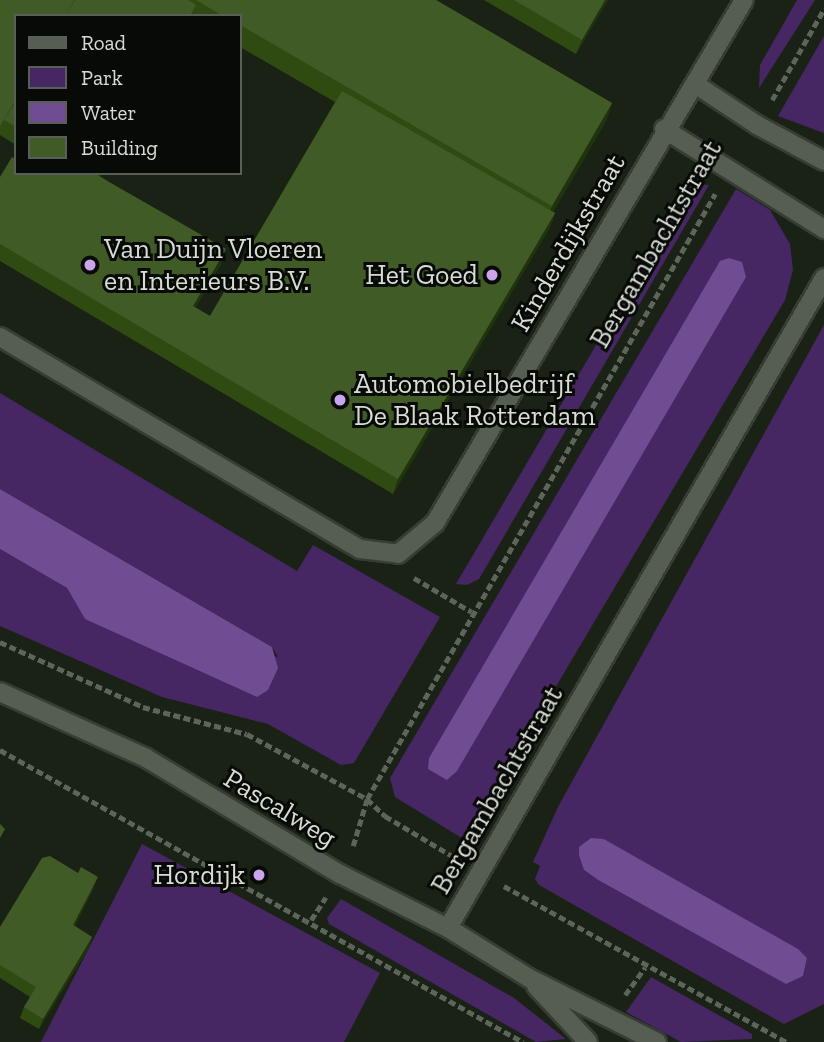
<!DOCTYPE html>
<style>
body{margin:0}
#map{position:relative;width:824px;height:1042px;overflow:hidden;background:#1a2216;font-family:"Zilla Slab",serif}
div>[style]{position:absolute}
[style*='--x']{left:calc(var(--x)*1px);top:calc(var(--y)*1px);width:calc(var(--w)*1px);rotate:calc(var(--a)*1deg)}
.green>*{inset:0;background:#472664}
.water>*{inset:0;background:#704c92}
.path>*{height:4.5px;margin-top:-2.25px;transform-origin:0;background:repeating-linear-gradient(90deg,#5d655a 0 7px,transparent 0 10.5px)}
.roads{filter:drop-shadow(2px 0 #373d35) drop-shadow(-2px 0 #373d35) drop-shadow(0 2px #373d35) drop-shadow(0 -2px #373d35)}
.minor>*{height:18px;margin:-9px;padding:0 9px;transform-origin:9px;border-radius:9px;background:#555e50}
.tertiary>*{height:18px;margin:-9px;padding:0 9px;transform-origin:9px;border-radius:9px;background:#555e50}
.wall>*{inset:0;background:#2f4b12}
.shaded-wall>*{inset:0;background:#1f340b}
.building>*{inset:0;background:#415b27}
.dots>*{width:19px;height:19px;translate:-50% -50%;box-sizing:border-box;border:4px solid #070a06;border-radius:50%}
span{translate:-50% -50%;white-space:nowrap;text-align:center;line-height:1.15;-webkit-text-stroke:6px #070a06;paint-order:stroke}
.street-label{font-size:28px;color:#d7ddd4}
.poi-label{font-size:28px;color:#d7ddd4}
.left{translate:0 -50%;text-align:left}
.right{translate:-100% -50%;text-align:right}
.legend{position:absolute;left:14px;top:14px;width:228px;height:161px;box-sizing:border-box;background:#070a06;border:2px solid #5a5e58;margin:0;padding:9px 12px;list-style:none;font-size:21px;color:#d7ddd4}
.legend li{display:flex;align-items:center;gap:14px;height:35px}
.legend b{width:35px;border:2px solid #5a5e58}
</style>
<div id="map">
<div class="green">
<i style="clip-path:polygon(797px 0,815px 0,759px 88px,760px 65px)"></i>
<i style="clip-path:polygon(824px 36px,824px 133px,778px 116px)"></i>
<i style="clip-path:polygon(691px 183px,709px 185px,479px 579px,467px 585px,456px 584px)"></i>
<i style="clip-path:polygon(736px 189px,770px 210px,790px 244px,793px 270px,785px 300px,465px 840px,395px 797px,390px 778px)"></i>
<i style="clip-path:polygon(evenodd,824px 325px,824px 1004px,784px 1024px,539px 885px,535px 879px,540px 866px,533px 862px,558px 807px,824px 325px,604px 839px,797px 949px,807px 958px,803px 976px,785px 983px,598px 880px,584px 870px,604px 839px)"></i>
<i style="clip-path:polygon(0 393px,297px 571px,313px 545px,440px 617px,354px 763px,341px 765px,268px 724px,162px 697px,0 626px,0 549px,67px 588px,85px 619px,278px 657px,272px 647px,0 489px)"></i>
<i style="clip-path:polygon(142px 844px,380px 973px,344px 1042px,41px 1042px)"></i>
<i style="clip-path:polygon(341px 899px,514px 998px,566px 1039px,536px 1042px,329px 924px,327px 918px)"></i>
<i style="clip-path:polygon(651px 977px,752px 1034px,752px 1039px,681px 1042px,626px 1012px)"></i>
</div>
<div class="water">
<i style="clip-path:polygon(729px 258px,742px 262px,746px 277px,457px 771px,447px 780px,428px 769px,429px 758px,720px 261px)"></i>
<i style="clip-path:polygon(0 489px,272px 647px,278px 668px,268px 690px,257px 697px,85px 619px,67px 588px,0 549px)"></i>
<i style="clip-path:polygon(591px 838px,604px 839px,798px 949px,807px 958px,803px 976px,786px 984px,598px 880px,584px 870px,579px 855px,579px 847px)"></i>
</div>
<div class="path">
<i style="--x:772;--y:100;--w:105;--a:-60.3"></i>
<i style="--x:414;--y:578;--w:67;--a:30.4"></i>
<i style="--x:0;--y:642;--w:157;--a:24.4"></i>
<i style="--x:143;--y:707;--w:107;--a:14.6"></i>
<i style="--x:247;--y:734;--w:136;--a:28.4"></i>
<i style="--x:367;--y:799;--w:25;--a:43"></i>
<i style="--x:385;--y:816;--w:80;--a:30.7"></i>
<i style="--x:0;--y:750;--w:599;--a:29.18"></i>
<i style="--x:353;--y:846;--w:49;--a:-73.4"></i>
<i style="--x:367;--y:799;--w:698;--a:-60.09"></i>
<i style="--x:504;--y:886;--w:323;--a:28.9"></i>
<i style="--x:311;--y:920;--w:27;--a:-57"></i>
<i style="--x:625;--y:995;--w:34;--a:-54"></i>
</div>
<div class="roads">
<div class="minor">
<i style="--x:695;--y:84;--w:74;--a:33.5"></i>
<i style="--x:757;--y:125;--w:76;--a:28.2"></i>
<i style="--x:664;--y:129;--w:189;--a:32"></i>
<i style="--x:0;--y:337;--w:418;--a:30.5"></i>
<i style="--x:360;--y:549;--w:38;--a:7"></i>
<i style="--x:398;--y:554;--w:48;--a:-40"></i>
<i style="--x:435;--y:523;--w:607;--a:-59.42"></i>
</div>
<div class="tertiary">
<i style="--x:0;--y:692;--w:160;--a:24.3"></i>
<i style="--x:146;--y:758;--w:226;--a:30.9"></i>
<i style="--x:340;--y:874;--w:121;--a:26.6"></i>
<i style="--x:448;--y:928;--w:95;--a:31.7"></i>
<i style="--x:529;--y:978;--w:143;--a:26.6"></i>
<i style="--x:448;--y:928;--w:751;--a:-59.95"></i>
<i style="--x:536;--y:986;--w:76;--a:47.1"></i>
</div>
</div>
<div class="wall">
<i style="clip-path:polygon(0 0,436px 0,612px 103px,606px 121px,553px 212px,555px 213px,550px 227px,393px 494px,0 261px,0 177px,16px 173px,101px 173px,100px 176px,221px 264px,195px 308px,210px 316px,335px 102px,240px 47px,240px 16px,16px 16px,16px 145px,0 135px)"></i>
<i style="clip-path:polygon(484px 0,608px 0,576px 54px)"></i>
<i style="clip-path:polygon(94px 887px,75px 926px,92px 937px,89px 947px,39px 1029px,20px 1018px,24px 1007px,30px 997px,0 978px,0 927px)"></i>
</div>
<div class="shaded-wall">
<i style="clip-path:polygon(605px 0,608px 0,576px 54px,582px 40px)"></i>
<i style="clip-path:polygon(612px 103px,606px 121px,546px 224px,552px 206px)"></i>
<i style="clip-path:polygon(555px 213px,550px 227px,393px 494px,398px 479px)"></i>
<i style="clip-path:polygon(226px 249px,221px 264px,188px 321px,193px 306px)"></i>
<i style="clip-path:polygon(98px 877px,94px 887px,70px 936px,73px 925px)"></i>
<i style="clip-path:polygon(92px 937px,89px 947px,39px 1029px,43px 1019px)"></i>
</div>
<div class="building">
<i style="clip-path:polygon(0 0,74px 0,65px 16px,16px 16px,16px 99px,0 126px)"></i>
<i style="clip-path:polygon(75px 0,188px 0,196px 5px,190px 16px,65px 16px)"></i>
<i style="clip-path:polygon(196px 0,436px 0,612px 103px,552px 206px,240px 25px,240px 16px,223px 16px)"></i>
<i style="clip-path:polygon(514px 0,605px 0,582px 40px)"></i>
<i style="clip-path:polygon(342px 91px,555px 213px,398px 479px,0 244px,0 177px,12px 157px,16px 159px,16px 173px,98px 173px,97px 175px,226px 249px,193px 306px,210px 316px)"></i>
<i style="clip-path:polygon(16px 101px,16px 127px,4px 120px)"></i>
<i style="clip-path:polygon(0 824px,5px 829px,0 838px)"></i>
<i style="clip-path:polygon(50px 856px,78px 873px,81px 867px,98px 877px,73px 925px,92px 937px,43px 1019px,24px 1007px,36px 987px,0 965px,0 927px,42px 858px)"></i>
</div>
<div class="dots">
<i style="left:90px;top:265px;background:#c9a5ee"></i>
<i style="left:492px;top:275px;background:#c9a5ee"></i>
<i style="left:340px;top:400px;background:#c9a5ee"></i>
<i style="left:259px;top:875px;background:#c9a5ee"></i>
</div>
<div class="street-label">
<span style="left:568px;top:243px;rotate:-60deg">Kinderdijkstraat</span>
<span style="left:656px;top:244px;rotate:-60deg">Bergambachtstraat</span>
<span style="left:497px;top:790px;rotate:-60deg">Bergambachtstraat</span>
<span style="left:280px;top:808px;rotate:31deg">Pascalweg</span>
</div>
<div class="poi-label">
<span class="left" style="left:104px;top:265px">Van Duijn Vloeren<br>en Interieurs B.V.</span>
<span class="right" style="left:478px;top:275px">Het Goed</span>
<span class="left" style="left:354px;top:400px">Automobielbedrijf<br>De Blaak Rotterdam</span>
<span class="right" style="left:245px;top:875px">Hordijk</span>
</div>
<ul class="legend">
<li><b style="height:9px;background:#555e50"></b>Road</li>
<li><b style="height:19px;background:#472664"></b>Park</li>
<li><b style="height:19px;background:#704c92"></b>Water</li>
<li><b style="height:19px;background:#415b27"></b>Building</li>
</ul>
</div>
